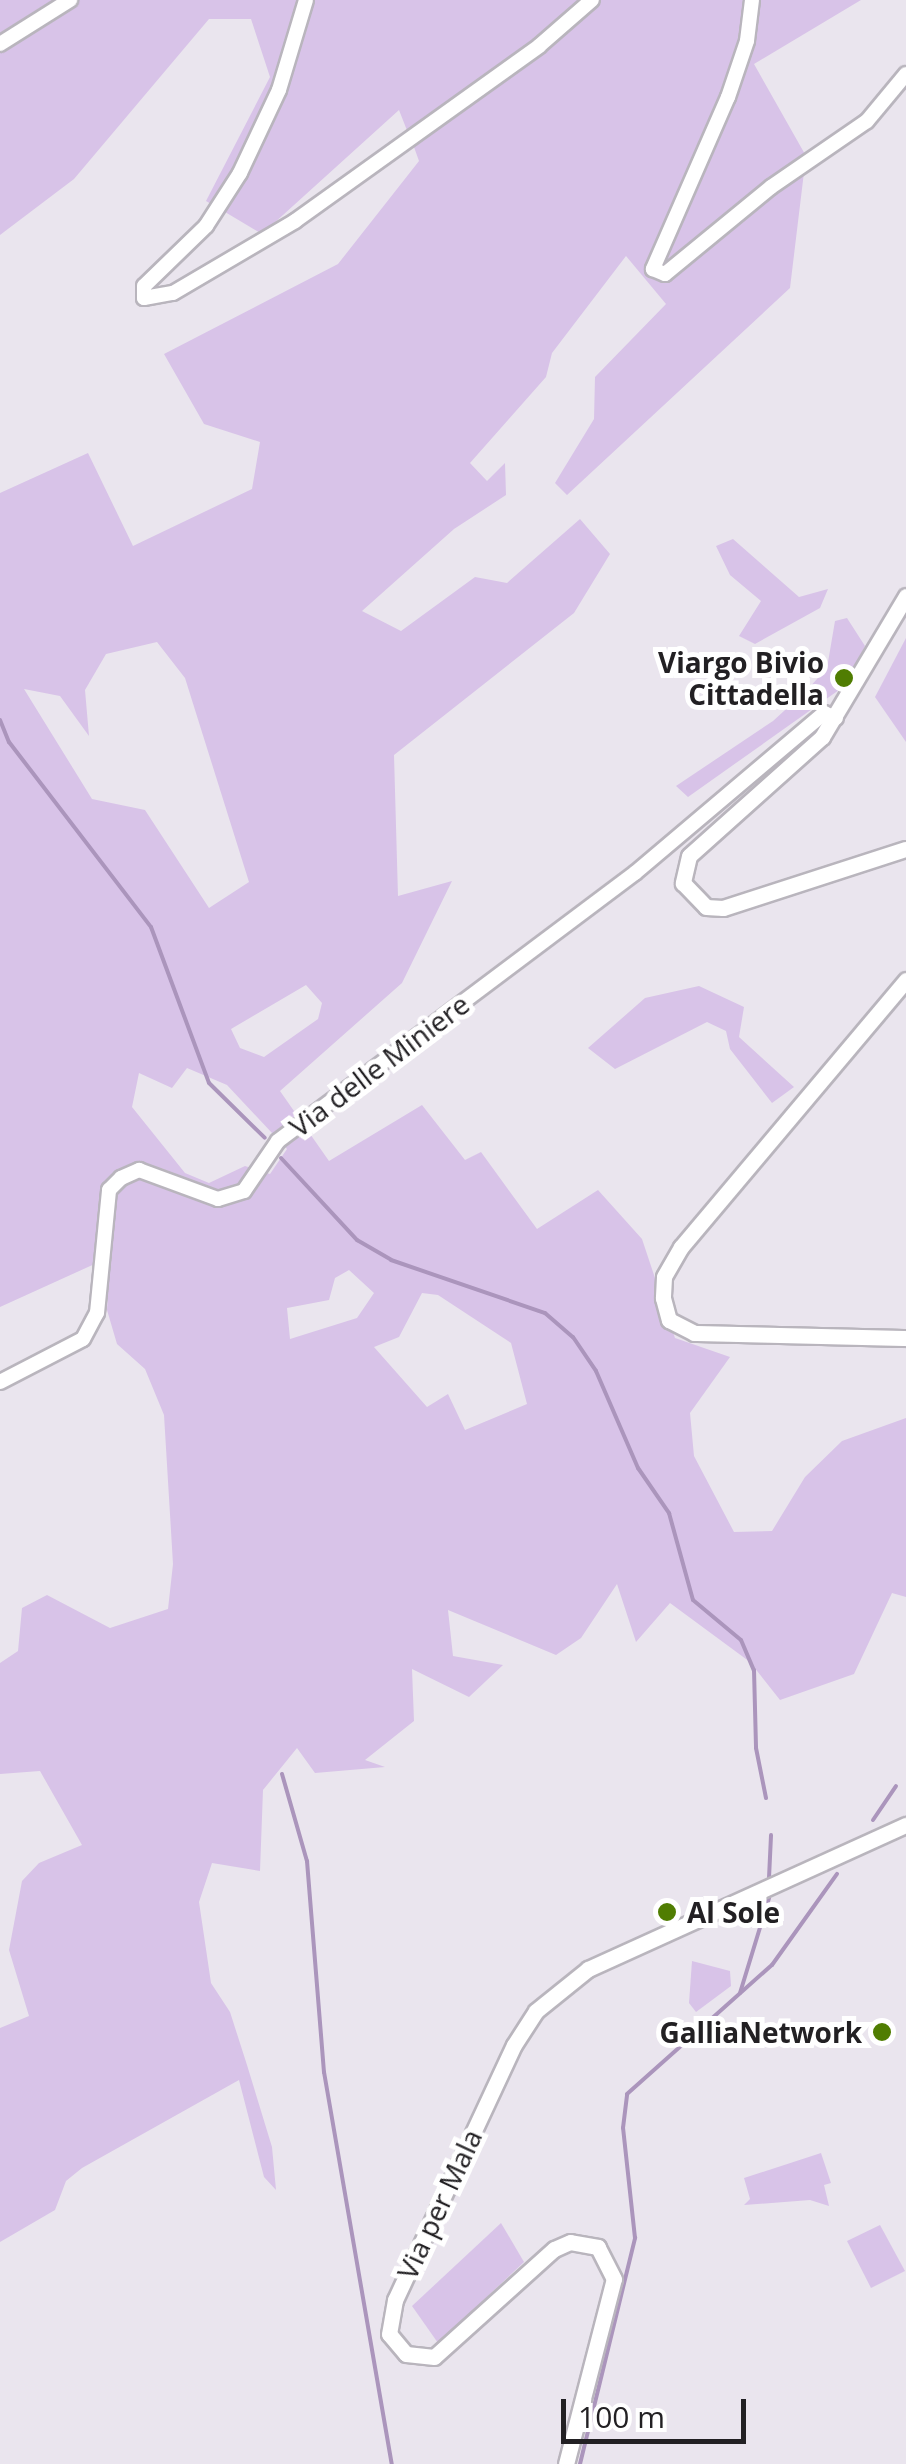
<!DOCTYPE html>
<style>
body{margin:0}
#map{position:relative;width:906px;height:2464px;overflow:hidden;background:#eae5ee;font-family:"Open Sans",sans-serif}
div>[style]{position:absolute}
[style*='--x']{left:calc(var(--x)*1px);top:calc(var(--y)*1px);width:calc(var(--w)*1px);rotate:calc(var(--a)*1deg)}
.green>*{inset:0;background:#d8c3e8}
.stream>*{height:4px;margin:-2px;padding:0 2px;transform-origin:2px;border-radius:2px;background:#ab95bc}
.roads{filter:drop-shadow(2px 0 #b9b5bd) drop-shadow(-2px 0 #b9b5bd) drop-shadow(0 2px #b9b5bd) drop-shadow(0 -2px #b9b5bd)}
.tertiary>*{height:14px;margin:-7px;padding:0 7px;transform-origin:7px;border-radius:7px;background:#fff}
.secondary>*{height:15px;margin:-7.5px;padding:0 7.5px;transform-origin:7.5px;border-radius:7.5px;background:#fff}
.dots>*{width:28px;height:28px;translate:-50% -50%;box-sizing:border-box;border:5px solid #fff;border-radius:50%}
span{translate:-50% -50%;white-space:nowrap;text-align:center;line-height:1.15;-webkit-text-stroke:10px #fff;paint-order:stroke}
.poi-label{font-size:28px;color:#222023;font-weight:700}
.right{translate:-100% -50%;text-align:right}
.left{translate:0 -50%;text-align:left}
.street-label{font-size:28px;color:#222023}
.scale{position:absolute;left:561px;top:2399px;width:185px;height:45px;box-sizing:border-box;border:5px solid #222023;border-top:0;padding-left:12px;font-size:30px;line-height:35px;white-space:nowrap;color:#222023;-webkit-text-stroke:8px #fff;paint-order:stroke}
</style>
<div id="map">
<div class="green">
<i style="clip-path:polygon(0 0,67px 0,0 42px)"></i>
<i style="clip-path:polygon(73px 0,304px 0,277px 89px,216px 207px,206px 201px,270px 77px,251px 19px,209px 19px,74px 179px,0 235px,0 46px)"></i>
<i style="clip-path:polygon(308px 0,590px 0,538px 45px,408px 133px,399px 110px,262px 234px,220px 209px,242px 174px)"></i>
<i style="clip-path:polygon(evenodd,595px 0,750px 0,745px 41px,650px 260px,666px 276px,805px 164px,790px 288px,567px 495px,555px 483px,594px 419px,595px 377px,666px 304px,626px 256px,552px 353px,546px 377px,470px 463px,487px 481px,505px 463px,506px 495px,454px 529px,362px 611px,401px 631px,475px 577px,507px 583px,580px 519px,610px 554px,574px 613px,394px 755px,398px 896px,452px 881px,402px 983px,280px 1091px,329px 1161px,422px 1105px,465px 1160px,481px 1152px,537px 1229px,598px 1190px,642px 1239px,675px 1338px,730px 1357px,690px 1413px,694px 1456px,734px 1532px,772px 1531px,805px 1477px,842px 1441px,906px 1418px,906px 1597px,892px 1593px,854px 1674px,780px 1700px,750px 1662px,670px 1603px,636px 1642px,617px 1584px,581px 1638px,556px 1655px,448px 1610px,453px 1656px,503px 1665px,469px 1697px,412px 1669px,414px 1721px,365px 1760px,385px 1767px,315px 1773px,297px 1748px,263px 1790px,260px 1871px,212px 1863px,199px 1902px,211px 1983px,230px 2012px,247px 2065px,272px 2147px,276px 2190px,264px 2177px,239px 2080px,82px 2168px,66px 2181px,55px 2210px,0 2242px,0 2028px,29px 2016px,9px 1950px,22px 1881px,39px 1863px,82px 1845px,40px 1771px,0 1774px,0 1663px,18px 1651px,22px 1608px,47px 1595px,110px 1628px,168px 1609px,173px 1564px,164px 1415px,145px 1369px,117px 1344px,107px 1310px,110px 1257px,0 1307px,0 493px,88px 453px,133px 546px,252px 489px,260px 442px,204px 424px,164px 354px,338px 264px,419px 161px,410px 136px,595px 0,157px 642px,185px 678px,249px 882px,209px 908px,145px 810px,92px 799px,24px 689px,60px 696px,89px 736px,85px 690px,106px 654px,157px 642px,595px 0,306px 985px,322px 1003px,318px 1019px,264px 1057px,240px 1048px,231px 1029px,306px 985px,595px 0,187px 1068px,227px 1085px,287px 1149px,270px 1174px,245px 1166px,209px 1183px,185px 1173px,132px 1107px,139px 1073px,172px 1088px,187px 1068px,595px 0,349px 1270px,374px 1293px,357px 1318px,290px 1339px,287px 1308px,329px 1300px,335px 1278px,349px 1270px,595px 0,422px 1293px,438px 1295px,511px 1343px,527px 1404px,465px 1430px,448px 1394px,427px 1407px,374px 1347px,399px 1337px,422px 1293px)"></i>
<i style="clip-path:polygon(753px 0,861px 0,754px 64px,806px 156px,665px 272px,655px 268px,700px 171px)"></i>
<i style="clip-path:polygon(733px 539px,799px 597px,828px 589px,820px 608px,755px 644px,739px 636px,761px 601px,730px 575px,716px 546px)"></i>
<i style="clip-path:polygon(847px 618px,865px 646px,846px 685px,688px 797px,676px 786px,773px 721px,807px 690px,827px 668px,835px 621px)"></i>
<i style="clip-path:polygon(906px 638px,906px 742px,875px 697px)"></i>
<i style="clip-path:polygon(699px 986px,744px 1007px,739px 1037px,794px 1087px,772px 1103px,730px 1049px,726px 1031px,707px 1022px,615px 1069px,588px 1048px,645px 998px)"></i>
<i style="clip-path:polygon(692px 1961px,730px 1971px,731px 1986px,696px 2012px,689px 2003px)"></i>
<i style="clip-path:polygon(821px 2153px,831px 2183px,824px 2185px,829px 2206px,810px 2200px,744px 2205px,750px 2199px,744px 2178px)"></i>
<i style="clip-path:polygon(501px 2223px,524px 2262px,438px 2343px,412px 2306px)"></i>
<i style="clip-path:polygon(880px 2225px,905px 2271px,871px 2288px,847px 2241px)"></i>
</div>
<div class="stream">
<i style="--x:0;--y:720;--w:24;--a:68"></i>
<i style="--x:9;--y:742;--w:233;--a:52.5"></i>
<i style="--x:151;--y:927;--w:166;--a:69.6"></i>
<i style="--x:209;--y:1083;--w:78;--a:44.5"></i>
<i style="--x:281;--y:1158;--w:112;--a:47.2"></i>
<i style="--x:357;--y:1240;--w:39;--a:30"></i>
<i style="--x:391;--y:1260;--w:163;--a:19"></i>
<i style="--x:545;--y:1313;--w:37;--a:41"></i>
<i style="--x:573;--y:1337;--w:41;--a:55.9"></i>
<i style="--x:596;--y:1371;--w:106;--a:66.6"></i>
<i style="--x:638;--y:1468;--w:55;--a:55.4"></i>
<i style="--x:669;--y:1513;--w:90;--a:74.6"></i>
<i style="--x:693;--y:1600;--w:62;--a:39.8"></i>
<i style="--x:741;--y:1640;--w:33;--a:67"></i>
<i style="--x:754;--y:1670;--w:78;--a:88.5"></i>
<i style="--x:756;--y:1748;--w:51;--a:78.7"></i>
<i style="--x:282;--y:1774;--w:91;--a:74"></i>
<i style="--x:307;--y:1861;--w:212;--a:85.4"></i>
<i style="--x:324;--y:2072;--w:398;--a:80.2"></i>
<i style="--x:873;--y:1820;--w:41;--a:-55.9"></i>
<i style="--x:769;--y:1878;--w:43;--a:-87.3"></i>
<i style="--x:740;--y:1993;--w:99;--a:-73"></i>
<i style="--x:580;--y:2464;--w:233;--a:-76.3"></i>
<i style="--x:635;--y:2238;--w:111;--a:-96.2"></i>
<i style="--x:623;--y:2128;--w:34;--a:-83"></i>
<i style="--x:627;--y:2094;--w:194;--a:-41.7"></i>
<i style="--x:772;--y:1965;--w:112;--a:-54.5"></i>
</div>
<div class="roads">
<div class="tertiary">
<i style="--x:306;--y:0;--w:94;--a:106.7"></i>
<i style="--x:279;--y:90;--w:92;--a:115.2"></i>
<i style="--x:240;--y:173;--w:63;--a:122.7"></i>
<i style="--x:206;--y:226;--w:86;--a:135.9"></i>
<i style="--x:144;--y:286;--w:12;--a:90"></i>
<i style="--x:144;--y:298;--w:29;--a:-10"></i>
<i style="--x:173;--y:293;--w:142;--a:-30.5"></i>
<i style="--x:295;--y:221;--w:300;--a:-35.6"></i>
<i style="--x:539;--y:46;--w:70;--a:-41"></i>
<i style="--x:752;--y:0;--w:41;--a:97"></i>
<i style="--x:747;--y:41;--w:59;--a:108.7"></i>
<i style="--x:728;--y:97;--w:188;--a:113.6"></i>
<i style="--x:653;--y:269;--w:13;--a:23"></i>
<i style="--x:665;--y:274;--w:137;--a:-39.4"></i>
<i style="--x:771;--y:187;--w:116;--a:-34.5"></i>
<i style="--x:867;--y:121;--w:61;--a:-50.3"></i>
<i style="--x:0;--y:44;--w:83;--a:-32.2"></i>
<i style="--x:0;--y:1382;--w:93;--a:-27.4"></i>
<i style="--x:83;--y:1339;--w:30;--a:-62"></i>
<i style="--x:97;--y:1313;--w:124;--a:-84.4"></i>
<i style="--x:109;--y:1190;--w:17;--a:-45"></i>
<i style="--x:121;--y:1178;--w:20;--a:-24"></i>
<i style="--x:139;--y:1170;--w:84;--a:20.2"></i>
<i style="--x:218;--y:1199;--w:27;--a:-17"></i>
<i style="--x:244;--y:1191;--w:60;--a:-55.8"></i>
<i style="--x:278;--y:1141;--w:446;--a:-36.9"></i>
<i style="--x:635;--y:873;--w:248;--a:-40.2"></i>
<i style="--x:824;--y:713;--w:13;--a:23"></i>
</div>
<div class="secondary">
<i style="--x:906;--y:596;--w:164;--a:120.8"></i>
<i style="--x:822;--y:737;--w:178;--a:138.2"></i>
<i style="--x:689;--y:856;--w:28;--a:103"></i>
<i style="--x:683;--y:883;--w:33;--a:46"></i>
<i style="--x:706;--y:907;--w:17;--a:3"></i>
<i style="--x:723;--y:908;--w:192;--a:-17.9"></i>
<i style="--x:906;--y:980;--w:349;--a:130.1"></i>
<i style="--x:681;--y:1247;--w:34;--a:120"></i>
<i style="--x:664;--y:1277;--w:21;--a:93"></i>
<i style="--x:663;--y:1298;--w:23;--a:75"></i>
<i style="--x:669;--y:1320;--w:28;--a:27"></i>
<i style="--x:694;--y:1333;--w:212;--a:1.4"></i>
<i style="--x:566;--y:2464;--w:191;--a:-75.5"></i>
<i style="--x:614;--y:2279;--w:36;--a:-117"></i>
<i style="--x:598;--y:2247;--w:28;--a:-170"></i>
<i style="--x:570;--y:2242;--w:17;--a:156"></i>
<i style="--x:554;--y:2249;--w:161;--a:138"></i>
<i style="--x:434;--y:2357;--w:28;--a:-174"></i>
<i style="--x:406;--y:2354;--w:26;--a:-130"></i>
<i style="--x:389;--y:2334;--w:35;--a:-80"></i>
<i style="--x:395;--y:2300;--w:281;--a:-65"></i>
<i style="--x:514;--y:2045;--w:40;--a:-57.1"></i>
<i style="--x:536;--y:2011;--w:67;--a:-38.9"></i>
<i style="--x:588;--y:1969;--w:349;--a:-24.4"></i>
</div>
</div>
<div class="dots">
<i style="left:844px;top:678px;background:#507d02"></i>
<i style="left:667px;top:1912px;background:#507d02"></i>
<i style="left:882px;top:2032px;background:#507d02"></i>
</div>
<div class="poi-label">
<span class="right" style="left:824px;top:678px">Viargo Bivio<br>Cittadella</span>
<span class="left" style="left:687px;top:1912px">Al Sole</span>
<span class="right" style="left:862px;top:2032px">GalliaNetwork</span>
</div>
<div class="street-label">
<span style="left:379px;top:1065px;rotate:-37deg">Via delle Miniere</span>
<span style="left:439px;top:2204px;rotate:-65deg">Via per Mala</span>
</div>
<div class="scale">100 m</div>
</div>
